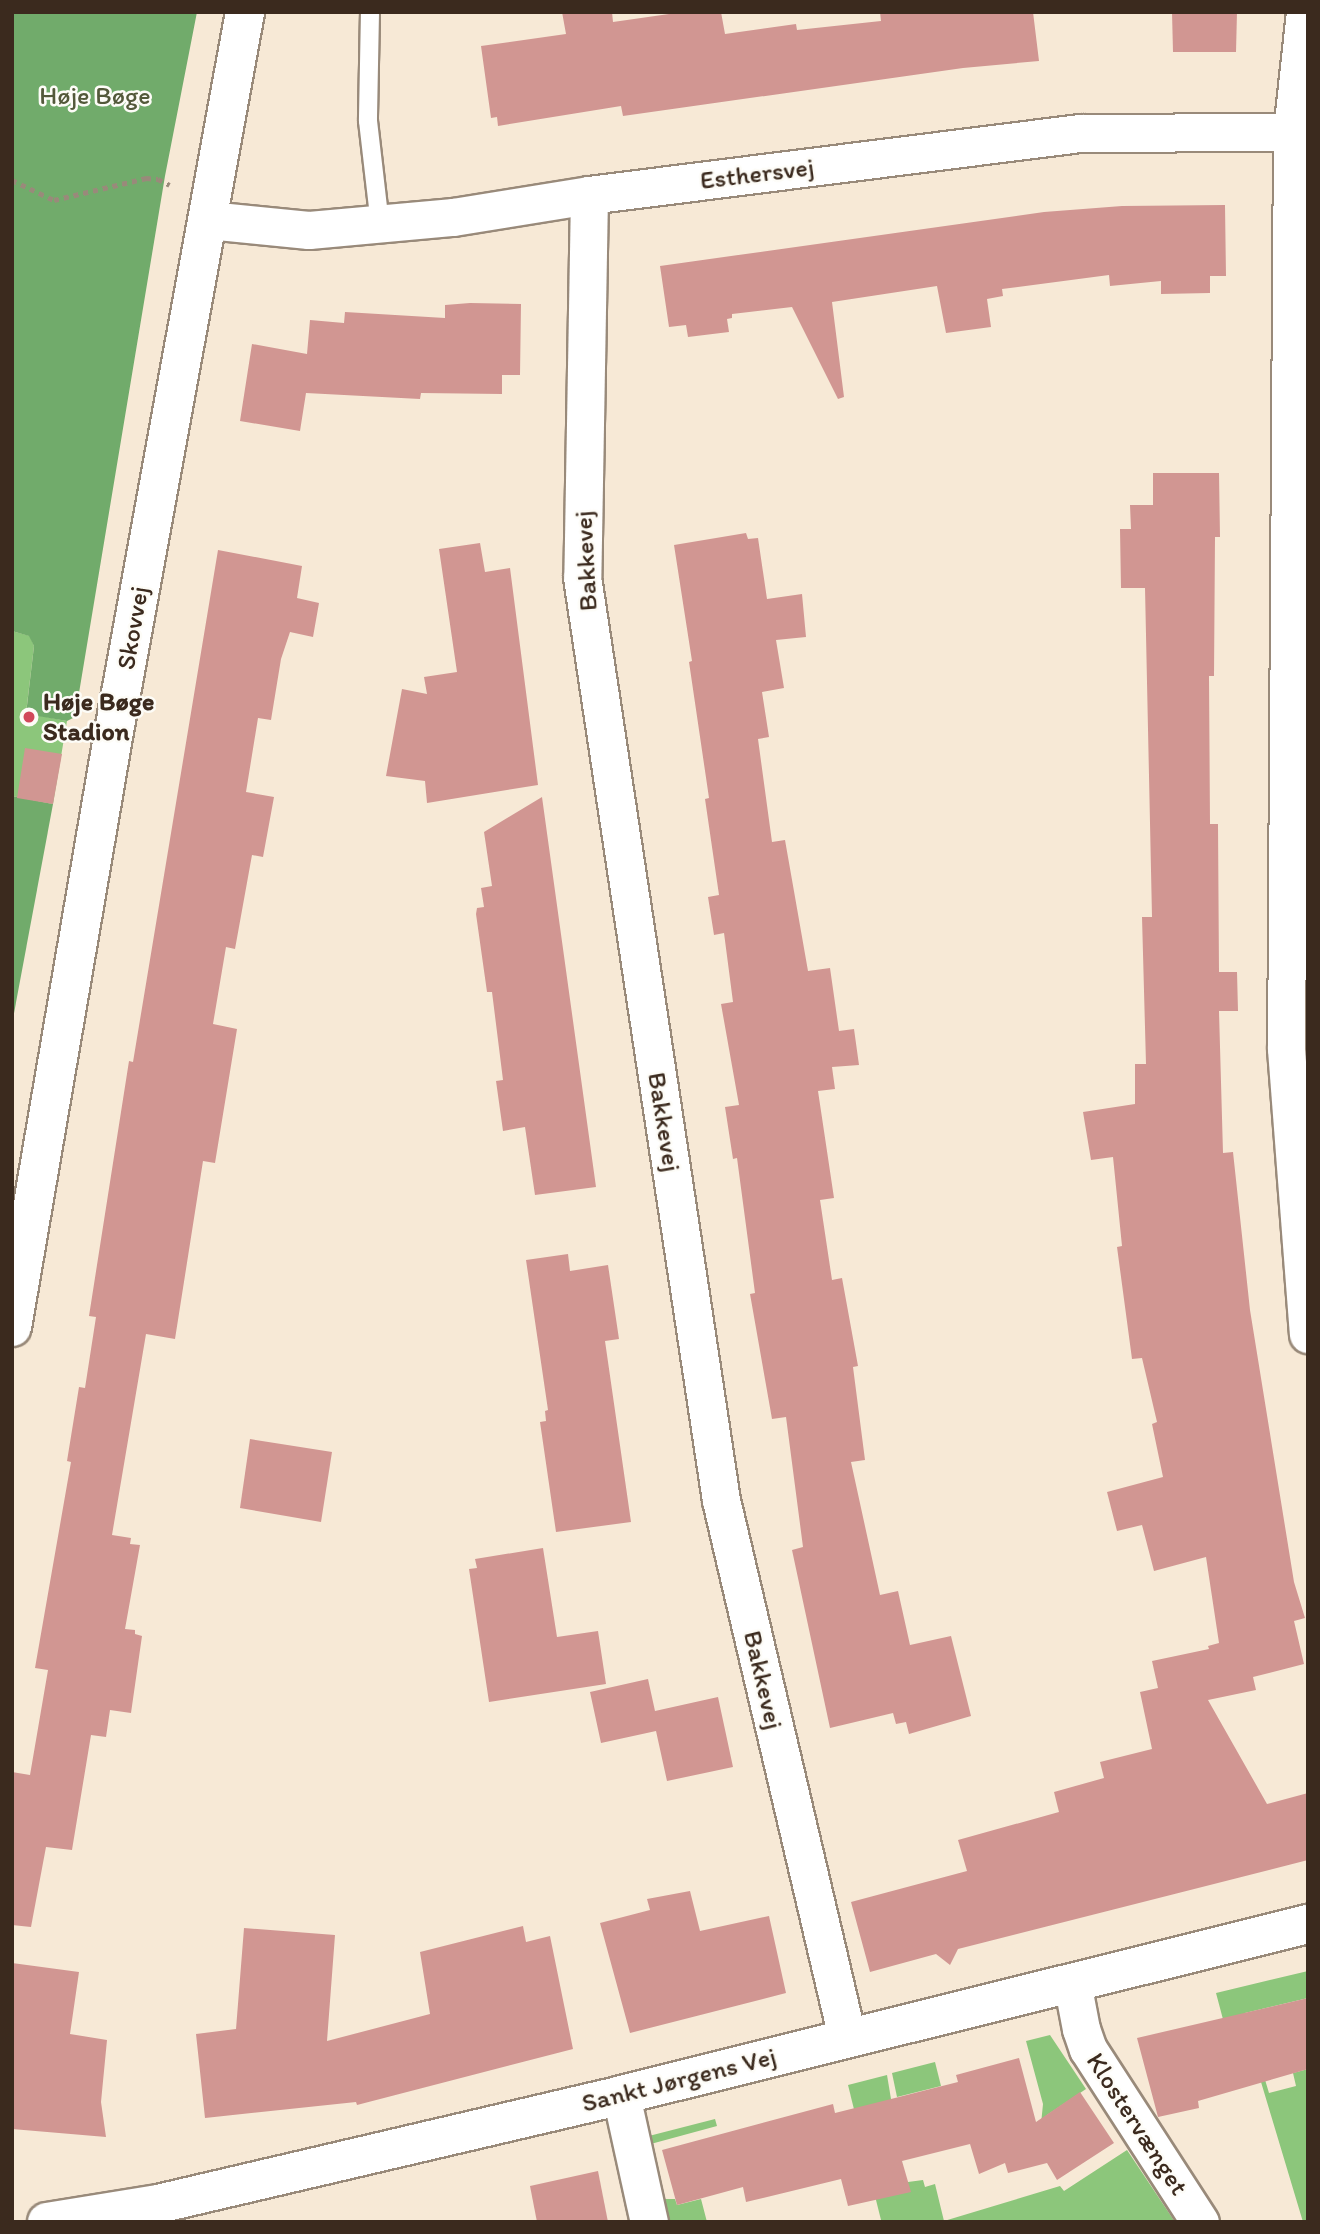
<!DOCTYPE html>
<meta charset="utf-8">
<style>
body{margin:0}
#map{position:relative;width:1320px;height:2234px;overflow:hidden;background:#f7e9d6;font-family:Itim,sans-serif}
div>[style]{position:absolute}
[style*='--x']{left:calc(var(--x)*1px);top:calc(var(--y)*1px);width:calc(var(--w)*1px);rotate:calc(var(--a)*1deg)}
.green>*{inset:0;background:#8cc67b}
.forest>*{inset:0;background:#71ab6b}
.building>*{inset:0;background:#d19692}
.path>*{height:4.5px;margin-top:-2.25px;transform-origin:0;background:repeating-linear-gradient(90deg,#998a7a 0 5px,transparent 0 10px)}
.roads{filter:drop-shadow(2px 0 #998a7a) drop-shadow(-2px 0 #998a7a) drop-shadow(0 2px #998a7a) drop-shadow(0 -2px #998a7a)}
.lane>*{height:18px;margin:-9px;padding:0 9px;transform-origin:9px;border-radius:9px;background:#fff}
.street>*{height:37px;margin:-18.5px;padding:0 18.5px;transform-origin:18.5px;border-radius:18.5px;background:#fff}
.secondary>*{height:38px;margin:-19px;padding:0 19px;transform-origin:19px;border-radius:19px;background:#fff}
.dots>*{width:19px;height:19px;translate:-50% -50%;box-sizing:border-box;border:4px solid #fdfcf7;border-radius:50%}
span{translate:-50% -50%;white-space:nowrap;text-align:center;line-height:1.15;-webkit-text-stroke:5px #fdfcf7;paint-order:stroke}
.park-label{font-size:26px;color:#53593a}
.street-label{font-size:26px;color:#3b2a1e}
.poi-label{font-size:26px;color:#3b2a1e;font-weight:700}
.left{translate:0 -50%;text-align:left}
.frame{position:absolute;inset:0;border:14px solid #3b2a1e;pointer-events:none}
</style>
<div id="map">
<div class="green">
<i style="clip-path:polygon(12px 631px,30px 636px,34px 646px,26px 713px,67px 721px,53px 804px,12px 796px)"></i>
<i style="clip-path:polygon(1308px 1971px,1308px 1998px,1245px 2013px,1269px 2093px,1296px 2086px,1293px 2073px,1308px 2069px,1308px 2222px,1303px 2222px,1261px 2082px,1241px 2087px,1216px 1993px)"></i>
<i style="clip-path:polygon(1050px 2035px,1086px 2089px,1047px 2115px,1041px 2124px,1043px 2104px,1026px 2041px)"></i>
<i style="clip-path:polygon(935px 2062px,941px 2086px,897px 2097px,892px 2073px)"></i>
<i style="clip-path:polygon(887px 2075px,891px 2099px,869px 2170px,848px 2085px)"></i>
<i style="clip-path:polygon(715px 2119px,717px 2126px,647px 2145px,645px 2137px)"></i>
<i style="clip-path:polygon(1127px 2150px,1175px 2222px,874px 2222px,881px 2220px,870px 2176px,908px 2182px,923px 2180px,925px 2187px,935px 2184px,944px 2221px,1060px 2186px,1064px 2191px)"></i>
<i style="clip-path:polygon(659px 2199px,675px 2199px,677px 2205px,701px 2199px,707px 2222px,665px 2222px)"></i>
</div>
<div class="forest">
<i style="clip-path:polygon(12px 12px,197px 12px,165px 176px,75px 717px,67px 721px,26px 714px,34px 646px,29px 636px,12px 631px)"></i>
<i style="clip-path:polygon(12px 796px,53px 804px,12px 1024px)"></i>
</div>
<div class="building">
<i style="clip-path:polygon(562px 12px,612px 12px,613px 22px,683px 12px,721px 12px,725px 34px,796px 24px,797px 30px,881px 21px,880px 12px,1033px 12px,1039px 61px,963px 68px,623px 116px,621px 106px,498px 126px,497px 117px,491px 118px,481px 46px,566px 34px)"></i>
<i style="clip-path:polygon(1172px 12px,1237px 12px,1236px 52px,1173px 52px)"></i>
<i style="clip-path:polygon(1225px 205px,1226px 276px,1210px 276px,1210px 293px,1161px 294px,1161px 281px,1110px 286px,1109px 275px,1002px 289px,1003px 296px,987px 299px,991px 327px,946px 333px,937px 286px,832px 302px,844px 397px,838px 399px,792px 307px,732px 314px,732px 318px,727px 319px,729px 332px,688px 337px,686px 325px,669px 327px,660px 266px,1044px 212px,1122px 206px)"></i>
<i style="clip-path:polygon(470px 303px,521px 304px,520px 375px,502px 375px,502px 394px,421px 393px,420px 399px,306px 393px,300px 431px,240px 421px,252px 344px,307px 354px,310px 320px,344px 323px,345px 312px,445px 318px,445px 305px)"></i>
<i style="clip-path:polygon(1153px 473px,1219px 473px,1220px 537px,1215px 537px,1214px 676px,1209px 676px,1210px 824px,1218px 824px,1219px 972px,1237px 972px,1238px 1011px,1219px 1011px,1223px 1153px,1233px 1152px,1250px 1310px,1294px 1582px,1305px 1618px,1294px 1621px,1304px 1664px,1253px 1677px,1256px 1690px,1208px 1700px,1267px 1804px,1308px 1793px,1308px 1860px,958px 1949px,950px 1965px,936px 1954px,870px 1972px,851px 1902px,967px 1871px,958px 1840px,1059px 1812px,1054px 1792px,1104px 1778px,1100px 1762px,1152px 1749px,1140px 1692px,1158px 1688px,1152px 1661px,1209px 1649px,1208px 1646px,1219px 1643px,1206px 1557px,1154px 1571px,1142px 1525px,1117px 1531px,1107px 1492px,1163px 1477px,1152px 1424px,1157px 1422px,1142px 1358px,1132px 1359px,1117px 1247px,1122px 1246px,1113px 1157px,1091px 1160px,1083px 1112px,1135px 1104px,1135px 1064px,1146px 1064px,1142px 917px,1152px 917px,1145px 588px,1121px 588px,1120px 529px,1131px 529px,1130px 505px,1153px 505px)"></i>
<i style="clip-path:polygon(746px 533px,748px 539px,758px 538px,767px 599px,802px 594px,806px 637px,776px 640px,784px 688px,762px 692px,769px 737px,758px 739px,772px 842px,785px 840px,808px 971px,830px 968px,839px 1031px,854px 1029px,859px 1065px,832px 1067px,835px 1089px,818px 1091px,834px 1198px,820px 1200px,832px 1280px,842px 1278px,858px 1366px,853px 1367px,865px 1460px,851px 1462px,880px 1595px,898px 1591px,910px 1645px,951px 1636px,971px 1716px,909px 1734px,906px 1722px,896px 1724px,893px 1713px,830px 1728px,792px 1550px,803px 1547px,786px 1417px,772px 1419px,750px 1294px,755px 1293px,737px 1158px,733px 1159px,725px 1107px,739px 1105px,721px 1004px,733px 1002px,724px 933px,714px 935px,708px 897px,719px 895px,705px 799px,709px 798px,689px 662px,692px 661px,674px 545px)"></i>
<i style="clip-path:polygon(480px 543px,485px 572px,510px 568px,538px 785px,427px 803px,425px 781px,386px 776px,402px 689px,427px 694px,424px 677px,457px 672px,439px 549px)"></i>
<i style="clip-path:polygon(218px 550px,302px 566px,297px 598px,319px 603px,313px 637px,290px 632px,281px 659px,271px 720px,258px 718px,246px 792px,274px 797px,263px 857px,252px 855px,235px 949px,226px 947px,213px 1024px,237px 1029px,215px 1163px,203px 1161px,175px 1339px,146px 1334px,112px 1535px,131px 1538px,130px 1544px,140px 1545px,125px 1629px,135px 1630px,135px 1634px,142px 1636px,131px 1713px,110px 1710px,106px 1737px,91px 1735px,72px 1850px,46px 1847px,31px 1927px,12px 1925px,12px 1772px,30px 1775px,48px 1670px,35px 1668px,71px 1462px,67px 1461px,79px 1387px,85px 1388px,96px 1317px,89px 1316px,129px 1061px,133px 1062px)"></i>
<i style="clip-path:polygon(25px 748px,62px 754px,53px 804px,17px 798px)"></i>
<i style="clip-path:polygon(542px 797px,596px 1187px,535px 1195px,525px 1127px,503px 1131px,496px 1081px,503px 1080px,492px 992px,487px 992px,476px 914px,477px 908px,484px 907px,481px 888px,492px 886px,484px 832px)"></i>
<i style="clip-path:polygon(568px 1254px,570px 1271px,608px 1265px,619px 1339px,605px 1341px,631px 1522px,556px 1532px,540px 1422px,546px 1421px,545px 1411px,548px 1410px,526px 1260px)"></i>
<i style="clip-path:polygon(250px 1439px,332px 1452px,321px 1522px,240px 1508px)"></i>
<i style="clip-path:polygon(543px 1548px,557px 1637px,598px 1631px,606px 1684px,489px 1702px,469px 1569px,477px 1568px,475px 1559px)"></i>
<i style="clip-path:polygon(648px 1679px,655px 1711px,718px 1697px,733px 1767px,667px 1781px,656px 1731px,601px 1743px,590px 1692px)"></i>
<i style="clip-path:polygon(690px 1891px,700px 1931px,769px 1916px,786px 1993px,630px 2033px,600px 1923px,650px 1910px,647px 1899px)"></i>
<i style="clip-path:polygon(523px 1926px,526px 1942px,550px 1936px,573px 2049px,357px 2105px,356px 2102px,205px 2118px,196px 2034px,236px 2029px,244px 1928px,335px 1935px,327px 2041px,430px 2014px,420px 1952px)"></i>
<i style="clip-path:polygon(12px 1963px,79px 1972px,70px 2034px,107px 2040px,101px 2102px,106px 2137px,12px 2129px)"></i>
<i style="clip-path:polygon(1308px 1998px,1308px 2069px,1198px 2101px,1199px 2108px,1158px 2117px,1137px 2038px)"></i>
<i style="clip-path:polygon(1019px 2058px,1036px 2122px,1080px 2092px,1114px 2143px,1057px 2180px,1047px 2163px,1008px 2173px,1005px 2163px,979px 2174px,970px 2144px,902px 2161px,911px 2192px,848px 2206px,841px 2179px,746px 2202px,743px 2187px,677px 2205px,662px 2150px,833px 2104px,835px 2113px,891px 2099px,958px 2082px,956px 2075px)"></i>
<i style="clip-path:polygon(598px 2171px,608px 2222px,537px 2222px,530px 2186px)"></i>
</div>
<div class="path">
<i style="--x:12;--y:180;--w:47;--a:25.5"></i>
<i style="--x:54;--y:200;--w:95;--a:-13.4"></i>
<i style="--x:146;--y:178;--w:12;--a:5"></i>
<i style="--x:158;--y:179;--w:13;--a:27"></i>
</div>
<div class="roads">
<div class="lane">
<i style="--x:370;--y:12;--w:109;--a:91.1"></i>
<i style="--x:368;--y:121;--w:104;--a:83.4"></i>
</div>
<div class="street">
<i style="--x:1305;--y:12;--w:120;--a:96.2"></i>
<i style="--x:1292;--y:131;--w:918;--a:90.37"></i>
<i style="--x:1286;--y:1049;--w:286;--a:85.6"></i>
<i style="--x:589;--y:195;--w:382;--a:91"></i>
<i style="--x:582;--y:577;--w:933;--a:81.44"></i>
<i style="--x:721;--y:1500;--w:552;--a:76.8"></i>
<i style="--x:208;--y:220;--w:101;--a:5.7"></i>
<i style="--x:309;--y:230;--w:145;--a:-5.2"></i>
<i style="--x:453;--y:217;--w:138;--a:-9.2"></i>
<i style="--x:589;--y:195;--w:495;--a:-7.2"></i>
<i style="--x:1080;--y:133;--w:228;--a:-0.3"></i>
<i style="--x:1072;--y:1982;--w:48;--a:79.2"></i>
<i style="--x:1081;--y:2029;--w:21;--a:71"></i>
<i style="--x:1088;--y:2049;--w:206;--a:57.1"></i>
<i style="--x:621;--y:2095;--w:130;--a:77.6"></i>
</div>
<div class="secondary">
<i style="--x:12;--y:1327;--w:599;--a:-80.29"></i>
<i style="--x:113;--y:737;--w:737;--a:-79.68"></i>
<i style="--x:47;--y:2222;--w:112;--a:-9.2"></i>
<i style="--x:158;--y:2204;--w:476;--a:-13.2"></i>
<i style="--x:621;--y:2095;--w:708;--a:-13.98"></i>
</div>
</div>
<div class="dots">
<i style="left:29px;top:717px;background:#d1495b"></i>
</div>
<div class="park-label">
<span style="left:95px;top:96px">Høje Bøge</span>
</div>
<div class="street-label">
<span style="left:757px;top:174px;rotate:-7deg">Esthersvej</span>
<span style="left:586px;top:561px;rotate:-93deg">Bakkevej</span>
<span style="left:133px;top:628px;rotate:-80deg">Skovvej</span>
<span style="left:664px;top:1122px;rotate:81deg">Bakkevej</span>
<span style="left:763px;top:1680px;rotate:77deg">Bakkevej</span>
<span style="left:679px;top:2080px;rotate:-14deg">Sankt Jørgens Vej</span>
<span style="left:1137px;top:2124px;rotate:57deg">Klostervænget</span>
</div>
<div class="poi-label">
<span class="left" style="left:43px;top:717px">Høje Bøge<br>Stadion</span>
</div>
<div class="frame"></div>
</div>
